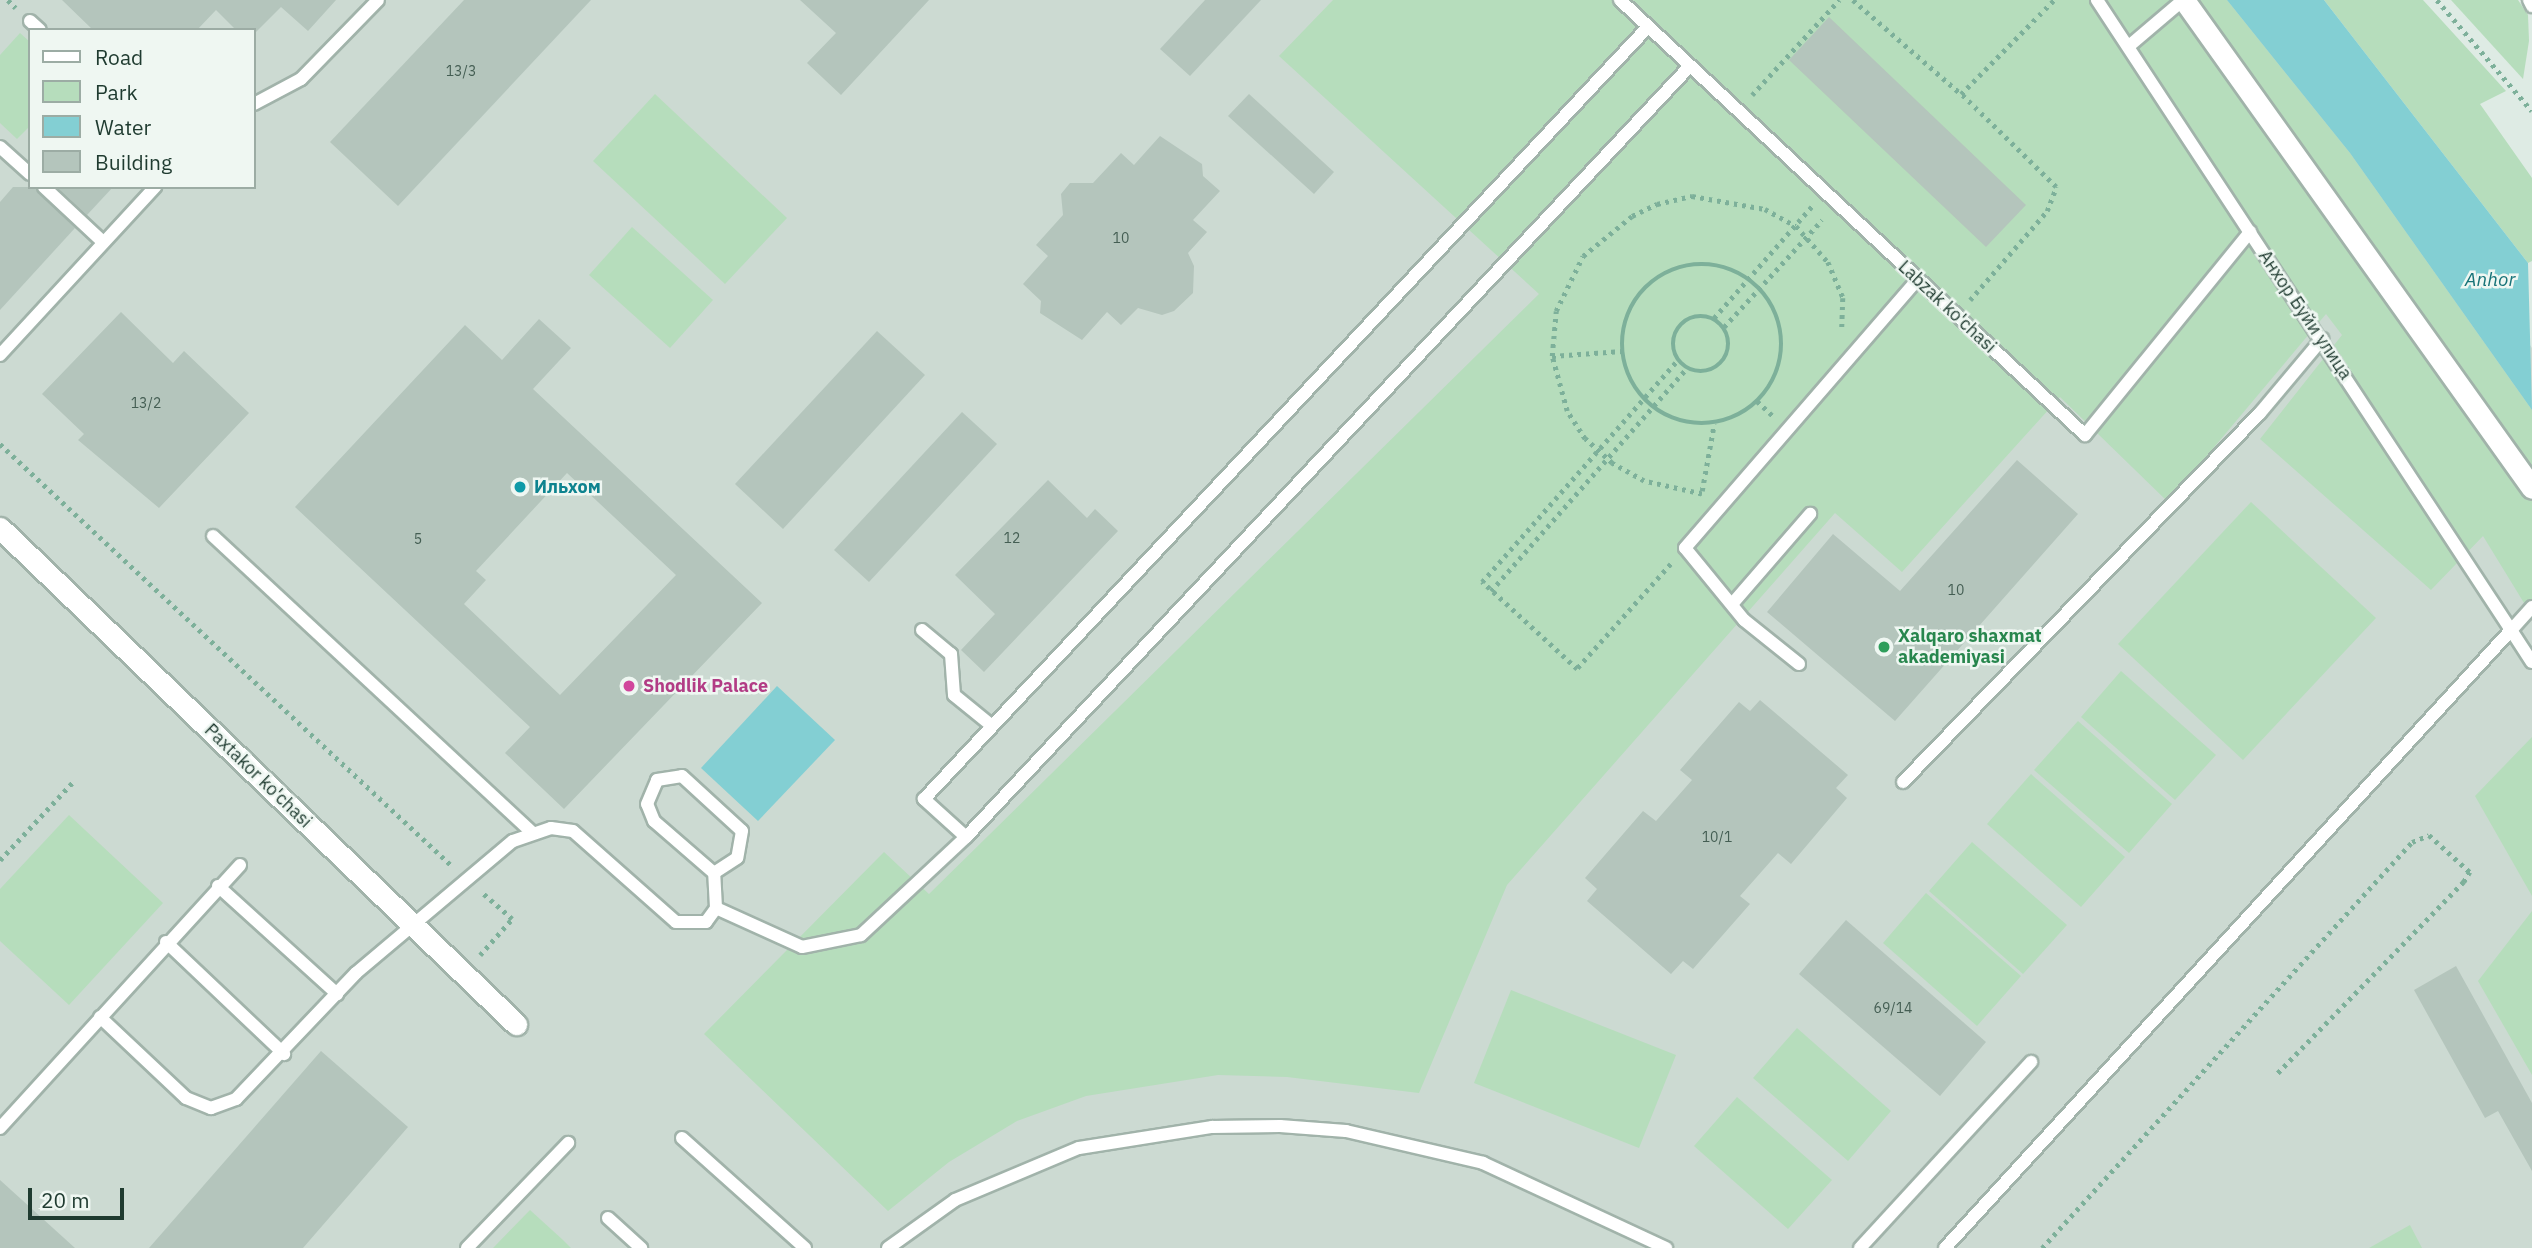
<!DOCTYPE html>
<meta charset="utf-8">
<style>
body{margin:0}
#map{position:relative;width:2532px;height:1248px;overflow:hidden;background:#deebe4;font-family:"IBM Plex Sans",sans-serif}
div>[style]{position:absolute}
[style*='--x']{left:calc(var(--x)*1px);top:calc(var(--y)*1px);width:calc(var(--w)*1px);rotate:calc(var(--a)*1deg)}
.built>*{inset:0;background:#ccdad2}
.green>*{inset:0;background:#b6ddbc}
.water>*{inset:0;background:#83cfd3}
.building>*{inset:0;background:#b4c5bc}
.path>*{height:4.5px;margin-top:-2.25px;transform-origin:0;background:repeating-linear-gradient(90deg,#7db09a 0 3.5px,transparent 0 8.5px)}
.path>.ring{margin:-2.25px;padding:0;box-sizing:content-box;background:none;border:4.5px solid #7db09a;border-radius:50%}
.roads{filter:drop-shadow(2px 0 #a1b3aa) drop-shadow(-2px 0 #a1b3aa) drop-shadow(0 2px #a1b3aa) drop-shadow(0 -2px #a1b3aa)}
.lane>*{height:12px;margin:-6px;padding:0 6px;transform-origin:6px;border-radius:6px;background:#fff}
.street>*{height:21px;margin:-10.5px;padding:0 10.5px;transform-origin:10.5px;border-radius:10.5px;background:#fff}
.dots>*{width:19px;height:19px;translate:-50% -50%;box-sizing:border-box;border:4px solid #eff7f2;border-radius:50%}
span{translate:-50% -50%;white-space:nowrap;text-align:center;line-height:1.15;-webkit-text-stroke:5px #eff7f2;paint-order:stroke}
.number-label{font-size:14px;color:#445e53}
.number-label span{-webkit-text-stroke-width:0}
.street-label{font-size:18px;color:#1f3b30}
.culture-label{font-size:18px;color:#0d838f;font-weight:700}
.left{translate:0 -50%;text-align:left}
.leisure-label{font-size:18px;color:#27864d;font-weight:700}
.hotel-label{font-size:18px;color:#b23c85;font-weight:700}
.water-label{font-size:19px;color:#177378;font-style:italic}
.legend{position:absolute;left:28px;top:28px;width:228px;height:161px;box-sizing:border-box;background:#eff7f2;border:2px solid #9caca4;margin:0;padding:9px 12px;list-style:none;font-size:21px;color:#1f3b30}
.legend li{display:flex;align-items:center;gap:14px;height:35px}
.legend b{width:35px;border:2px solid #9caca4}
.scale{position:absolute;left:28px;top:1188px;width:96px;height:32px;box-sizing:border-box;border:4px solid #1f3b30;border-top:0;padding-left:9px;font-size:21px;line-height:24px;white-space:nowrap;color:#1f3b30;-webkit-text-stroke:5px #eff7f2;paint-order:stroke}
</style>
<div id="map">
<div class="built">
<i style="clip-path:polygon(evenodd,0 0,2291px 0,2532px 348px,2532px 1248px,0 1248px,0 0,30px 30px,254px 30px,254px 187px,30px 187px,30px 30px)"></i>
</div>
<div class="green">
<i style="clip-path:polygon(1333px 0,2227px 0,2350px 153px,2532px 410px,2532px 616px,2483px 536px,2431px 590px,2260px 439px,2342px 335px,2326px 314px,2168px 502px,2060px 397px,1902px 572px,1835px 513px,1507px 885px,1419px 1093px,1287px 1077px,1218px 1075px,1086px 1096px,1017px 1121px,949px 1162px,888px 1211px,704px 1034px,884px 852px,929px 894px,1539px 294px,1279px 56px)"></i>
<i style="clip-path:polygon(2324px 0,2423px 0,2506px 91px,2480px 104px,2532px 178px,2532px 261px,2528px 263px)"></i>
<i style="clip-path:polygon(2451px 0,2518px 0,2528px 15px,2529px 41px,2523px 79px)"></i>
<i style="clip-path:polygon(20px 33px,30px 42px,30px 126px,17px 139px,0 123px,0 55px)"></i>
<i style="clip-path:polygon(655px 94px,787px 218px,725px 284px,593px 161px)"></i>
<i style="clip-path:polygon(632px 227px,713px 300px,670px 348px,589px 275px)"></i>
<i style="clip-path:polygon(2251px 502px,2376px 618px,2243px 760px,2118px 644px)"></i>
<i style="clip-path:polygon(2121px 671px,2216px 755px,2175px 800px,2081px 717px)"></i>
<i style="clip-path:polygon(2078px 721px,2172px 804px,2129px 853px,2034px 770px)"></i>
<i style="clip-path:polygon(2532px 737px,2532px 896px,2475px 796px)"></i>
<i style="clip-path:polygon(2031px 774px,2125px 857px,2081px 907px,1987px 824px)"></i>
<i style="clip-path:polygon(69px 815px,163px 903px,69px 1005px,0 941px,0 889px)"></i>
<i style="clip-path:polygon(1972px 842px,2067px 925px,2023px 974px,1929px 891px)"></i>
<i style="clip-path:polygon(1926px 893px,2021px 976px,1977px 1026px,1883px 943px)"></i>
<i style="clip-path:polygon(2532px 911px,2532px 1075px,2478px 981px)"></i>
<i style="clip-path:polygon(1511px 990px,1676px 1055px,1639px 1148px,1474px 1083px)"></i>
<i style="clip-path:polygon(1797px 1028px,1891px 1111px,1848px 1161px,1753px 1078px)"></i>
<i style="clip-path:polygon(1737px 1097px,1832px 1180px,1788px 1229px,1694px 1146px)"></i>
<i style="clip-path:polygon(530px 1210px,563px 1240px,571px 1248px,493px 1248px)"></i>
<i style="clip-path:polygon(2410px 1225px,2422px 1248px,2369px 1248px)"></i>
</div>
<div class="water">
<i style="clip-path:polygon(2227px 0,2324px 0,2528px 263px,2532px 410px,2350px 153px)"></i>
<i style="clip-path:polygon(777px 686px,835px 740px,758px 821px,701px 768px)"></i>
</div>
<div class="building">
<i style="clip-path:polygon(62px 0,336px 0,308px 31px,281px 7px,254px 34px,236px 30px,216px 10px,197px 30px,93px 30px)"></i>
<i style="clip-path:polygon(464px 0,591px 0,398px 206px,330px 142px)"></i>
<i style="clip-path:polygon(800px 0,929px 0,841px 95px,807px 63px,836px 33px)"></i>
<i style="clip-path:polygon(1205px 0,1261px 0,1190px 76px,1160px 49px)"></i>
<i style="clip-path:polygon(1829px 17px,2026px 205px,1986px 247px,1789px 60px)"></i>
<i style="clip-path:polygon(1249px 94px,1334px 172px,1314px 194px,1228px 116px)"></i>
<i style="clip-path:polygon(1160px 136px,1202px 164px,1203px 176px,1220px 191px,1193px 220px,1207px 232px,1188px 253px,1194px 266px,1193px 293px,1174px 311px,1162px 315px,1138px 308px,1121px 325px,1107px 312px,1082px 340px,1040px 313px,1041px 301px,1023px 284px,1048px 256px,1036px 245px,1063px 215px,1061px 194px,1070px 183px,1093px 183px,1121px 153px,1134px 165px)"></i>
<i style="clip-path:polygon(13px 187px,35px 187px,75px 228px,0 310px,0 202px)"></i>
<i style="clip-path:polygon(57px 187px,113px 187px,87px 215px)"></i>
<i style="clip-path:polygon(121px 312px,173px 363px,184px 351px,249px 413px,159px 508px,78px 440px,84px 434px,42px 394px)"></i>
<i style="clip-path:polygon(evenodd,539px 319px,571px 348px,533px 389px,762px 603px,564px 809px,505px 753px,530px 727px,295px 507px,465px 325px,502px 360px,539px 319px,567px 473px,676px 575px,560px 695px,464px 604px,486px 580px,476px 571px,567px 473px)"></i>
<i style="clip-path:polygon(877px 331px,925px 375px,783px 529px,735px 484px)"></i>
<i style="clip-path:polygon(962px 412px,997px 444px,869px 582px,834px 550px)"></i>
<i style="clip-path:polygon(2017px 460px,2078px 514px,1895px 721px,1767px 612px,1833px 534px,1900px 591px)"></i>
<i style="clip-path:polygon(1048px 480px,1087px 518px,1095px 509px,1118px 531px,984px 672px,961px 650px,995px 614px,955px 575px)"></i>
<i style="clip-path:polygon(1760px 700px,1848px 775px,1836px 788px,1847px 798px,1791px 864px,1778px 853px,1740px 896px,1750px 904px,1693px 969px,1683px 961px,1671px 974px,1587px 901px,1597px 889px,1585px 878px,1643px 811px,1656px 821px,1692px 780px,1680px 770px,1739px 702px,1750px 711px)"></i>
<i style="clip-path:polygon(1846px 920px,1986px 1042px,1940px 1096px,1799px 974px)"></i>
<i style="clip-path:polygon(2456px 966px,2532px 1103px,2532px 1171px,2498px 1111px,2485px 1118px,2414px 990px)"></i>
<i style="clip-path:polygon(321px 1051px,408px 1127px,303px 1248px,149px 1248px)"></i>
<i style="clip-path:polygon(0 1180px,75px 1248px,0 1248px)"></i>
</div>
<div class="path">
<i style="--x:8;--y:0;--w:11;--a:45"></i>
<i style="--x:1853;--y:0;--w:143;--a:41"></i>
<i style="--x:2437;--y:0;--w:146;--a:49.4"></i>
<i style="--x:1752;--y:95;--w:129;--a:-47.5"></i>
<i class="ring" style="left:1622px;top:264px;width:155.5px;height:155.5px"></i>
<i style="--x:1970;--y:300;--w:118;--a:-49.1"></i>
<i style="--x:2047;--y:211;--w:26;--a:-69"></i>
<i style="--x:2056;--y:187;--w:133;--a:-135.6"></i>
<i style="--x:1961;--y:94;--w:132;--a:-45.3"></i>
<i class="ring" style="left:1673px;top:316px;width:51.5px;height:51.5px"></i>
<i style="--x:1714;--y:318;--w:149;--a:-48.8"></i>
<i style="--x:1724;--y:327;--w:145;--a:-47.5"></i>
<i style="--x:1552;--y:356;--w:70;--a:-4.1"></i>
<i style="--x:1757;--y:401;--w:21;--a:43"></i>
<i style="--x:0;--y:444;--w:616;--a:43.03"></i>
<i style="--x:1702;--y:491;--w:68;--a:-79.8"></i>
<i style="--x:1702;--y:494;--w:59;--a:-167.4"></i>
<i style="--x:1644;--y:481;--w:37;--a:-151"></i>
<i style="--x:1612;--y:463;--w:36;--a:-138"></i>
<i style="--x:1585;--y:439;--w:33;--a:-123"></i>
<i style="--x:1567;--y:411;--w:57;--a:-105.3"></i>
<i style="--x:1552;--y:356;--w:45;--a:-84.9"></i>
<i style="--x:1556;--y:311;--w:61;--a:-63.9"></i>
<i style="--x:1583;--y:256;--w:63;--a:-39.2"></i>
<i style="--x:1632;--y:216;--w:28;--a:-26"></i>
<i style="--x:1657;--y:204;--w:36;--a:-13"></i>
<i style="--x:1692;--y:196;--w:74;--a:10.1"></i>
<i style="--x:1765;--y:209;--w:35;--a:29"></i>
<i style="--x:1796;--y:226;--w:48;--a:48.4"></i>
<i style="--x:1828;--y:262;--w:39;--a:67"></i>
<i style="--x:1843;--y:298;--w:33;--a:92"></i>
<i style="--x:1671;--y:564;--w:141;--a:131.8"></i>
<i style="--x:1577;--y:669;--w:129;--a:-137.5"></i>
<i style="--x:1482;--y:582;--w:296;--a:-48.6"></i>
<i style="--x:1491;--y:591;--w:297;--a:-48.7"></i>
<i style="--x:0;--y:860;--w:108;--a:-46.9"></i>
<i style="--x:480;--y:955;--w:48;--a:-48.4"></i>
<i style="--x:512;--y:919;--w:38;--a:-139"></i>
<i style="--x:2042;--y:1248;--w:549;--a:-47.66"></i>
<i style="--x:2412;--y:842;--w:18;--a:-22"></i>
<i style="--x:2429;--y:835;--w:55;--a:42.1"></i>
<i style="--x:2470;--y:872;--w:12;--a:121"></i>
<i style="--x:2464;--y:882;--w:267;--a:134.2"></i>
</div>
<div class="roads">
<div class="lane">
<i style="--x:1620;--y:0;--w:637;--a:43.09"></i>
<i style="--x:2085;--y:435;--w:262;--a:-50.9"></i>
<i style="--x:2529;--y:0;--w:7;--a:63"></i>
<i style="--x:30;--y:21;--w:13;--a:42"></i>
<i style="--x:2129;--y:46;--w:71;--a:-40.4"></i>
<i style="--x:254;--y:104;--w:53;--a:-28"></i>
<i style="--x:301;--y:79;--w:110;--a:-45.7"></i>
<i style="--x:0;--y:147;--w:40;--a:42"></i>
<i style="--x:44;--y:187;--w:81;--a:43"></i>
<i style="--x:0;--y:355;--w:229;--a:-47.3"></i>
<i style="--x:213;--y:536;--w:434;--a:42.9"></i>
<i style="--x:1733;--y:603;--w:118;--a:-49.1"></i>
<i style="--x:2532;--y:607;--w:31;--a:132"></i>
<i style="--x:2511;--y:630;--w:38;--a:57"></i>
<i style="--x:922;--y:630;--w:38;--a:40"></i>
<i style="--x:951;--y:654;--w:41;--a:85.8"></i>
<i style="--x:954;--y:695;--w:49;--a:39.2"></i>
<i style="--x:1799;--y:664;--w:70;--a:-141.3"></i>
<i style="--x:1744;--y:620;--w:93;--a:-129.3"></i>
<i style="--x:1685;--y:548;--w:354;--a:-49.1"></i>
<i style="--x:1903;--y:782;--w:513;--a:-45.95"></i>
<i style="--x:2260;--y:413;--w:97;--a:-50"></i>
<i style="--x:966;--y:837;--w:57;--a:-137.9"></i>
<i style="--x:924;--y:799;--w:1058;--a:-46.84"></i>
<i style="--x:218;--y:886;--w:161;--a:42.2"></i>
<i style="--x:716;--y:908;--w:94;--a:24.4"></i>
<i style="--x:802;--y:947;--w:60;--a:-11.5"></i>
<i style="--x:861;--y:935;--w:144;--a:-43"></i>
<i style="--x:966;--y:837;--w:1058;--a:-46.8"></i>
<i style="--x:166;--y:942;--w:163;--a:43.5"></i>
<i style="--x:100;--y:1017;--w:118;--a:43.3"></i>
<i style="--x:186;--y:1098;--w:27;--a:22"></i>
<i style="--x:211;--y:1108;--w:27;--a:-20"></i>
<i style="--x:236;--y:1099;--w:174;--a:-46.4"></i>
<i style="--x:356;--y:973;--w:205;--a:-40.1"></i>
<i style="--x:513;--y:841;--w:40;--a:-18.9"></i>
<i style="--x:551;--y:828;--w:22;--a:8"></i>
<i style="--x:573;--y:831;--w:137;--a:41.5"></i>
<i style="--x:676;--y:922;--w:30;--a:0"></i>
<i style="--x:706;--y:922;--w:17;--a:-54"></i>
<i style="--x:716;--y:908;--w:35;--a:-93"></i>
<i style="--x:714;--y:873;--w:79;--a:-139.1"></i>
<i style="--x:654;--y:821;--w:18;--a:-112"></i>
<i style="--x:647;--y:804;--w:26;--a:-67"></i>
<i style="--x:657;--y:780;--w:25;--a:-9"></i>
<i style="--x:682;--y:776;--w:81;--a:42.5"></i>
<i style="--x:742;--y:831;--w:27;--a:100"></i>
<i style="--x:737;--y:858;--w:27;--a:147"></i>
<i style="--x:0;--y:1128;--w:356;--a:-47.6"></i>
<i style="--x:682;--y:1138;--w:165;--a:41.8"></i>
<i style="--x:608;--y:1218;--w:45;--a:42.3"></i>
<i style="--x:467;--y:1248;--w:146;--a:-46.1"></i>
<i style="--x:888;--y:1248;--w:82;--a:-35.6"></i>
<i style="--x:955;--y:1200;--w:134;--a:-22.8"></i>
<i style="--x:1079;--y:1148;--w:135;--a:-9"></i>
<i style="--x:1212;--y:1127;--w:68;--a:-0.8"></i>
<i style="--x:1280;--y:1126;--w:66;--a:4.3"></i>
<i style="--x:1346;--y:1131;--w:141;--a:13.1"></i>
<i style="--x:1483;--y:1163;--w:202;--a:24.9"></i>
<i style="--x:1860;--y:1248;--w:253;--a:-47.4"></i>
<i style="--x:1945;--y:1248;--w:838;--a:-47.51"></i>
<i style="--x:2511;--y:630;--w:754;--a:-123.31"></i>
</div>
<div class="street">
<i style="--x:2184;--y:0;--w:599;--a:54.51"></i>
<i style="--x:0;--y:528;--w:716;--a:43.87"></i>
</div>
</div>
<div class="dots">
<i style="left:520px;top:487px;background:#0f9aa8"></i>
<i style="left:1884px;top:647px;background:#2e9e5b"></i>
<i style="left:629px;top:686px;background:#d1479c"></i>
</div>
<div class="number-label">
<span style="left:461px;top:71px">13/3</span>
<span style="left:1121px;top:238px">10</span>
<span style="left:146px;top:403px">13/2</span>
<span style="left:1012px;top:538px">12</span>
<span style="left:418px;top:539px">5</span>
<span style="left:1956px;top:590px">10</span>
<span style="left:1717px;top:837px">10/1</span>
<span style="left:1893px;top:1008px">69/14</span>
</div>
<div class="street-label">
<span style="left:1947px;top:307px;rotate:43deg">Labzak ko'chasi</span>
<span style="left:2305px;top:315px;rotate:56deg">Анхор Буйи улица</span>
<span style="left:258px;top:776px;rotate:44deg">Paxtakor ko'chasi</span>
</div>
<div class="culture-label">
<span class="left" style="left:534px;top:487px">Ильхом</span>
</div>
<div class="leisure-label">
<span class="left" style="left:1898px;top:647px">Xalqaro shaxmat<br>akademiyasi</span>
</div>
<div class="hotel-label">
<span class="left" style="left:643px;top:686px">Shodlik Palace</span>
</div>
<div class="water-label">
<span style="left:2490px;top:280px">Anhor</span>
</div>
<ul class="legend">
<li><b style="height:9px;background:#fff"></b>Road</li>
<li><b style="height:19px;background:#b6ddbc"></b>Park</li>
<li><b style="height:19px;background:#83cfd3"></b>Water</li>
<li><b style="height:19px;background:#b4c5bc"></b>Building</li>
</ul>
<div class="scale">20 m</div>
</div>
